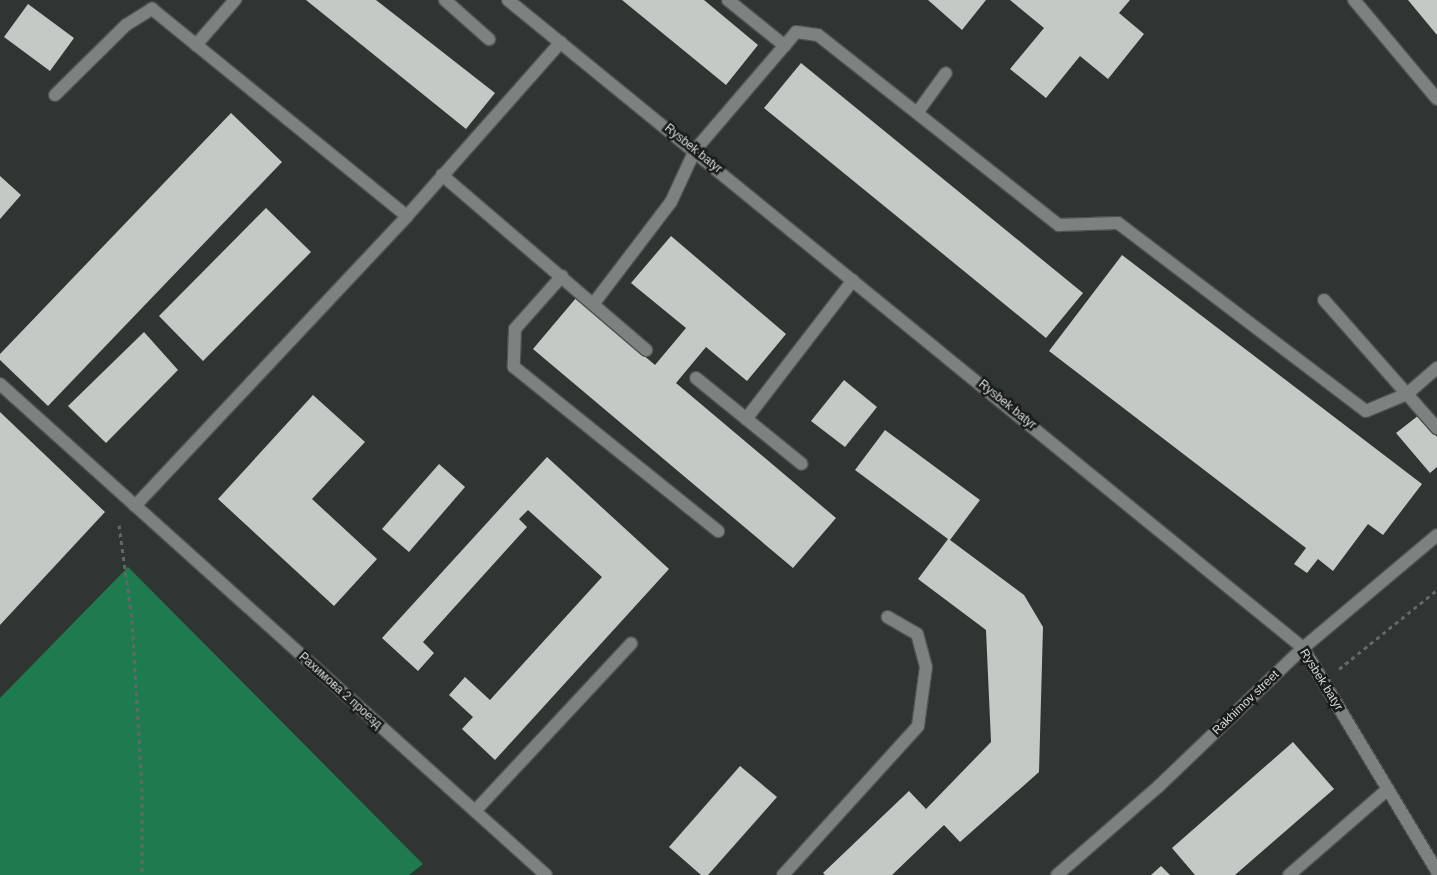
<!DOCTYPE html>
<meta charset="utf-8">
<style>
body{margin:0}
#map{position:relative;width:1437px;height:875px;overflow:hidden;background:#2f3532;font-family:Arial,sans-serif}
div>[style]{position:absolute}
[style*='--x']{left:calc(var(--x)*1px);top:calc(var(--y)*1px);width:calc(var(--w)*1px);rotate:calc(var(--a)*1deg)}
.forest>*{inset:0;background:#1e7a4f}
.building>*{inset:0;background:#c3cac5}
.path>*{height:3px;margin-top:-1.5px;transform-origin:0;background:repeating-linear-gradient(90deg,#626865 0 4px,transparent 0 8px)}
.roads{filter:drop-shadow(1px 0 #4d5350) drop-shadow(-1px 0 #4d5350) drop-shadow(0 1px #4d5350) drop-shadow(0 -1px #4d5350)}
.minor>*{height:12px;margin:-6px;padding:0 6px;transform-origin:6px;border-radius:6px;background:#7d817f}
span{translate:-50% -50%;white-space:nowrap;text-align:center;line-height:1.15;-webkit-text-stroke:5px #191c1a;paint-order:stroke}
.street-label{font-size:12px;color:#d5d9d7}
</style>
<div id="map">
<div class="forest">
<i style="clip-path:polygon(128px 567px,423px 864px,409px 875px,0 875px,0 698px)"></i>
</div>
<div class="building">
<i style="clip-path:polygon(306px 0,376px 0,495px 93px,466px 129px)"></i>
<i style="clip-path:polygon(622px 0,704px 0,758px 45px,726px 85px)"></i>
<i style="clip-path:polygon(928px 0,986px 0,962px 30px)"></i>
<i style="clip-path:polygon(1010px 0,1130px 0,1119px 13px,1144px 34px,1108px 79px,1080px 56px,1046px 98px,1010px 69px,1044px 28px)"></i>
<i style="clip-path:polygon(1408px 0,1437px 0,1437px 35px)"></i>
<i style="clip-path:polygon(28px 4px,74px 38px,50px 71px,4px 37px)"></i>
<i style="clip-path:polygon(801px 63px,1083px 293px,1046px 338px,764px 108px)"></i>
<i style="clip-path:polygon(231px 113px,282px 162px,48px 406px,0 360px,0 354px)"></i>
<i style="clip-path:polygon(0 176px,21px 195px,0 219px)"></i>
<i style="clip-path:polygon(266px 208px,311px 252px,203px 361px,159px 316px)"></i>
<i style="clip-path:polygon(671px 236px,786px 334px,747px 381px,706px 347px,676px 383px,836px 518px,793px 568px,533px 349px,576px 298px,655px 365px,686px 328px,631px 283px)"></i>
<i style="clip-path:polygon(1122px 255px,1422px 484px,1383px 535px,1368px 524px,1333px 571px,1318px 559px,1307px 573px,1294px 564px,1306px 548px,1049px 351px)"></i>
<i style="clip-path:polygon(144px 332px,178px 370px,106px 443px,68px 406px)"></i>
<i style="clip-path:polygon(844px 380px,877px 407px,845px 447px,811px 421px)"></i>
<i style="clip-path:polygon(313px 395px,365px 442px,312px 499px,377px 559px,334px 606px,218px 499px)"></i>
<i style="clip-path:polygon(0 412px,105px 512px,0 625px)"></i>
<i style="clip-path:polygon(1419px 415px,1437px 437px,1437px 467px,1430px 473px,1396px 433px)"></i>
<i style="clip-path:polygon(885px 430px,980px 500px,950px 540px,1024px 595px,1043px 627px,1039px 772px,960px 842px,944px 825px,892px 875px,825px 875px,823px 873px,909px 791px,926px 809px,991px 742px,986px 630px,918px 579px,948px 539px,855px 470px)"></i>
<i style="clip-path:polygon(547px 457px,669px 569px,495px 760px,462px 729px,473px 717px,449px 695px,465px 677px,490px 700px,602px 577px,528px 510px,519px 519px,527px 527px,423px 642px,434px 653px,418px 671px,382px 638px)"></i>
<i style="clip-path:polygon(439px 464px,465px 487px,409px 552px,382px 529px)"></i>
<i style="clip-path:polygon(1293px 742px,1334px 789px,1235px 875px,1195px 875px,1172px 848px)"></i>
<i style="clip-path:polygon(740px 766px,777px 797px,708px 875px,701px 875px,669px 847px)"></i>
<i style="clip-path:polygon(1161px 866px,1170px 875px,1151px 875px)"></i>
</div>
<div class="path">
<i style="--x:119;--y:525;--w:96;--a:82.2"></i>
<i style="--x:132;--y:620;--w:168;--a:86.6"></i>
<i style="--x:142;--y:788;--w:87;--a:90"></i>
<i style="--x:1339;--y:669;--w:126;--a:-38.9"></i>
</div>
<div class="roads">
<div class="minor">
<i style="--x:445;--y:0;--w:59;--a:41.6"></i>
<i style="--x:508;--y:0;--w:1026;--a:39.18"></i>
<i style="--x:1303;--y:648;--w:260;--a:59"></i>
<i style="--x:728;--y:0;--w:73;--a:38.9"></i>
<i style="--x:1354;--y:0;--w:129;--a:50"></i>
<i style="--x:196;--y:45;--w:60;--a:-49.1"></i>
<i style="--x:55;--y:95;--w:100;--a:-44.6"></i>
<i style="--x:126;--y:25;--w:31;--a:-32"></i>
<i style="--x:152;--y:9;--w:328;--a:39.1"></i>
<i style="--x:917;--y:113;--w:49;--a:-54.1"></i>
<i style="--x:442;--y:175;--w:269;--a:40.6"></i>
<i style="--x:562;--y:276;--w:71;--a:131.6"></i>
<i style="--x:515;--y:329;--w:38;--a:92"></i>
<i style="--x:514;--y:367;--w:262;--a:38.8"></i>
<i style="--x:1324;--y:300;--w:171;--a:48.6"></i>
<i style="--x:594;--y:303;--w:127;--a:-52.7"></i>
<i style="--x:671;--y:202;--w:57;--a:-65.2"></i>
<i style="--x:695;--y:150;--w:155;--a:-49.4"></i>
<i style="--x:796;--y:32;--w:22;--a:8"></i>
<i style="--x:818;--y:35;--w:307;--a:38.3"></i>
<i style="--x:1059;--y:225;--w:59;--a:-1.9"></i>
<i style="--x:1118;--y:223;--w:311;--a:37.2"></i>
<i style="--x:1366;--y:411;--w:44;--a:-22.5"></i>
<i style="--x:1407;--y:394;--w:40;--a:-41"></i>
<i style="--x:696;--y:378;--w:136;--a:39.1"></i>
<i style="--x:0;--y:384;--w:734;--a:41.96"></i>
<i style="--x:746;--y:419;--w:175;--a:-52.4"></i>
<i style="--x:135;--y:506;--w:398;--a:-46.8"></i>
<i style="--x:407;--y:216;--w:232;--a:-48.5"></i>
<i style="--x:475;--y:811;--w:229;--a:-47"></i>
<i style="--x:783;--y:875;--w:201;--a:-47.8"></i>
<i style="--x:918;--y:726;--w:60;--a:-82.3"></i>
<i style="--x:926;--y:667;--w:34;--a:-105"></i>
<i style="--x:917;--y:634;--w:34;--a:-150"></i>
<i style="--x:1057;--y:875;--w:135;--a:-41.1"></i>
<i style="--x:1159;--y:786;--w:199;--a:-43.8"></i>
<i style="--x:1303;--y:648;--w:175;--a:-40.1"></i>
<i style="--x:1289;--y:875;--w:131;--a:-41"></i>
</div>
</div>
<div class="street-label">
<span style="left:693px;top:149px;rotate:39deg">Rysbek batyr</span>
<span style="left:1007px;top:405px;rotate:39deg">Rysbek batyr</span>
<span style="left:1321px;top:680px;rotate:58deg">Rysbek batyr</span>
<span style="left:340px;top:691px;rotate:42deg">Рахимова 2 проезд</span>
<span style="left:1246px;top:703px;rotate:-44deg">Rakhimov street</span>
</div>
</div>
